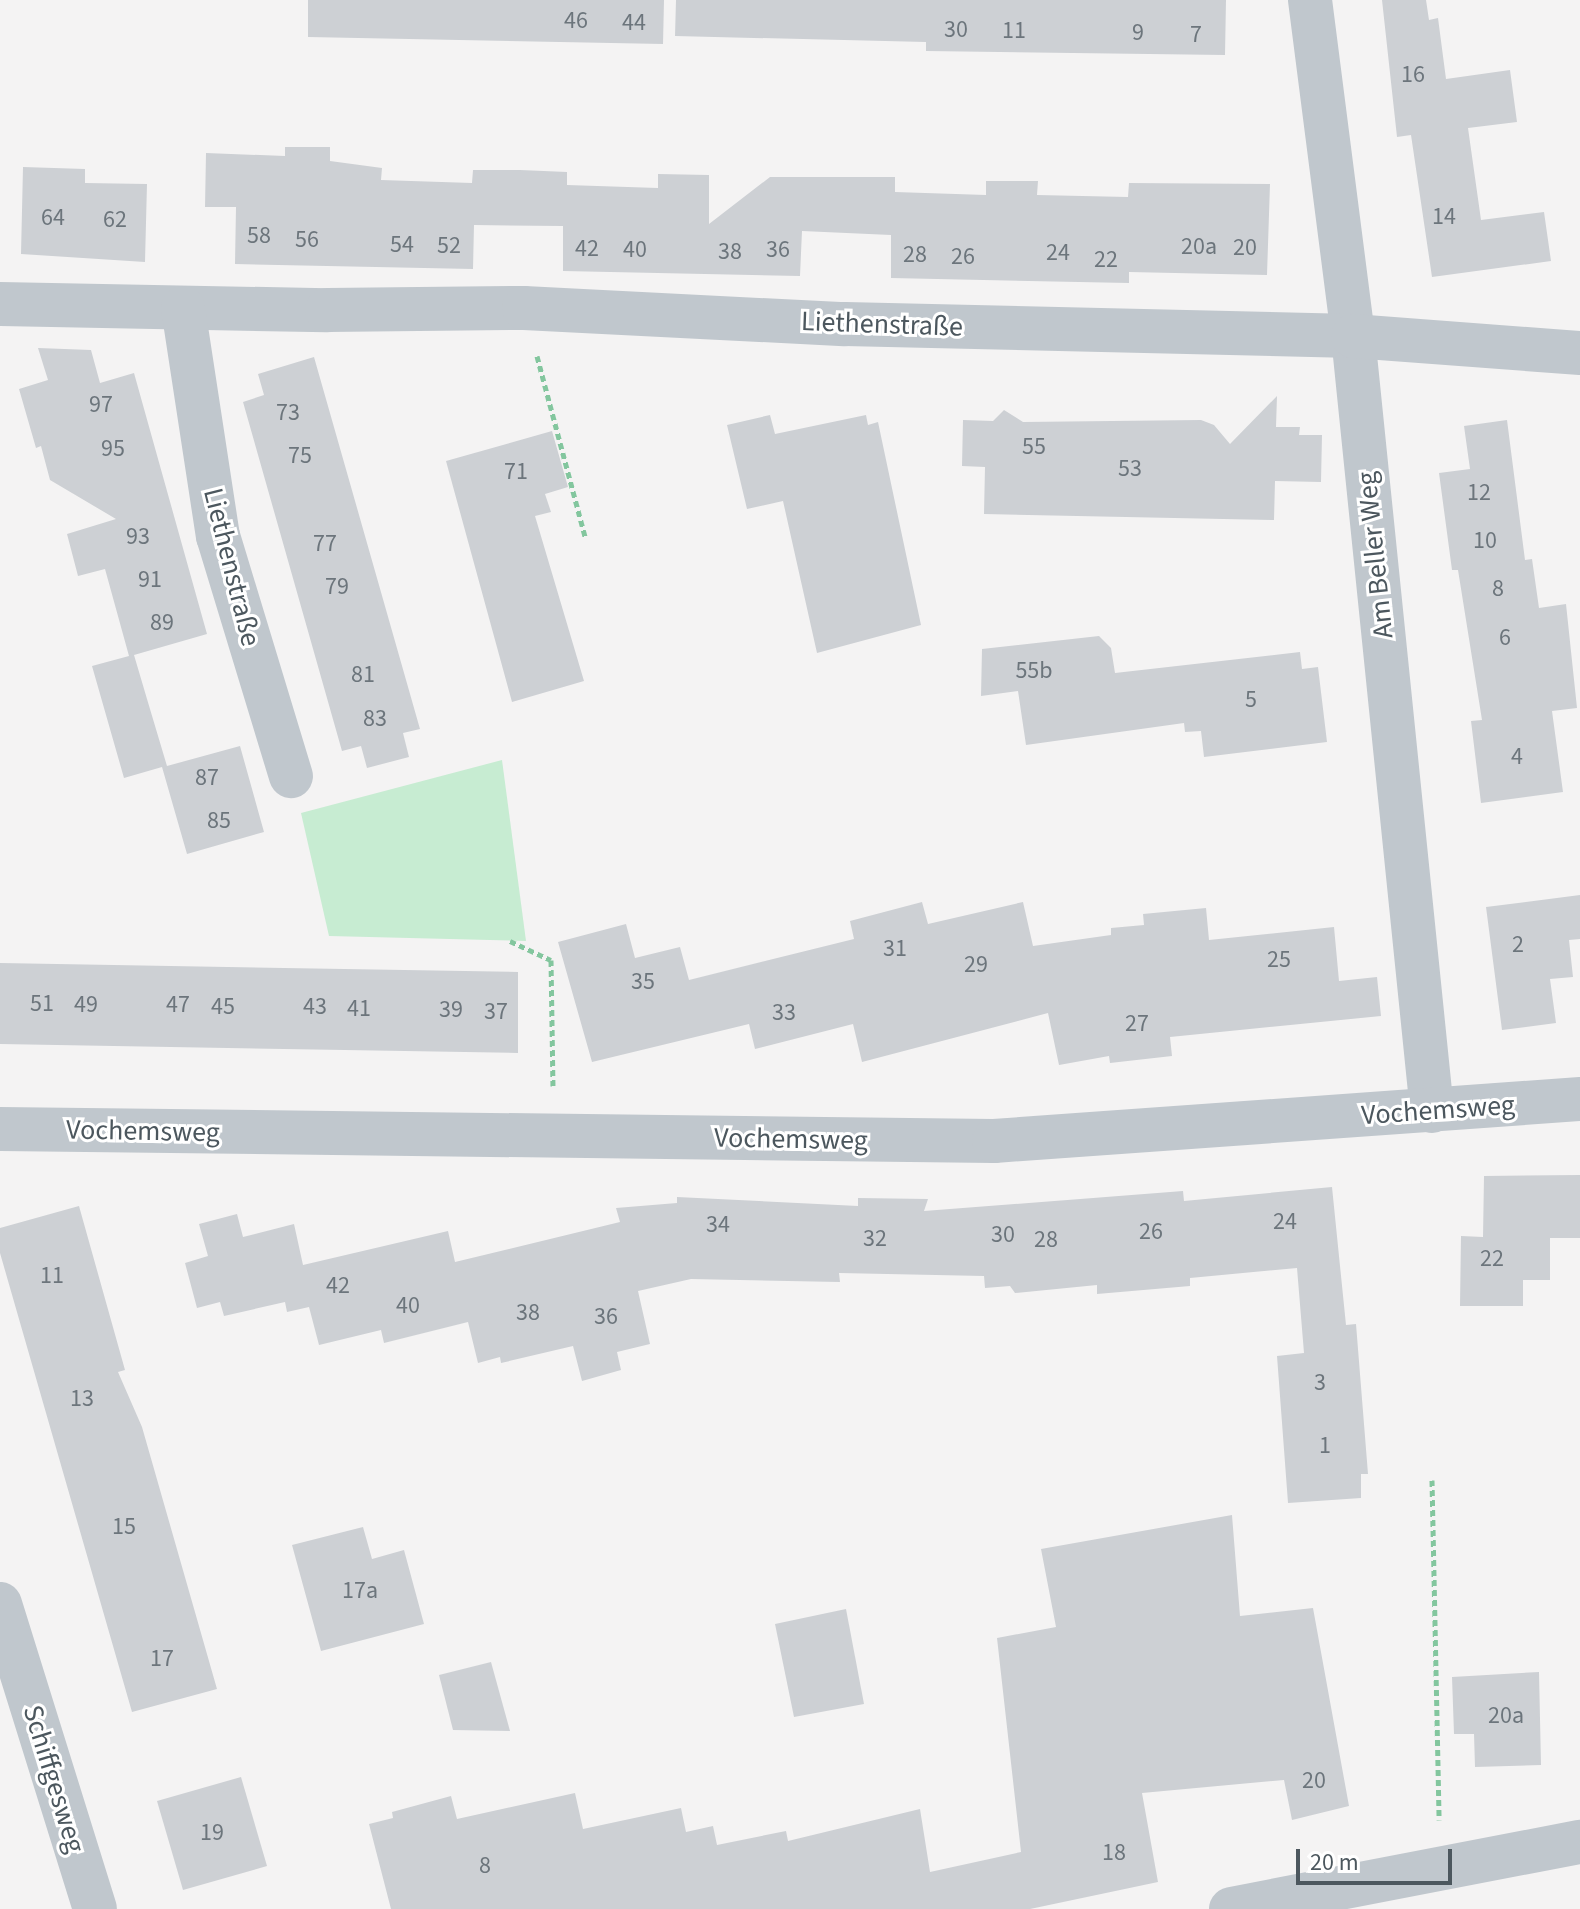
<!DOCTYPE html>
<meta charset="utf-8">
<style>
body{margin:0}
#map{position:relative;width:1580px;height:1909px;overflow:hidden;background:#f4f3f3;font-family:"Source Sans 3",sans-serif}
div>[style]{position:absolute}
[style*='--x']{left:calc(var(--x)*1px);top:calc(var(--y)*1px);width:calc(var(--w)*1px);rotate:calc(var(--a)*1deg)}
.green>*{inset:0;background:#c7ecd2}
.building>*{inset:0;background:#cdd0d4}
.path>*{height:5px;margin-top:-2.5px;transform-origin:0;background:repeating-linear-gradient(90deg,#83c69e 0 6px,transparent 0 10px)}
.minor>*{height:44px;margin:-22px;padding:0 22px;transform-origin:22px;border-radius:22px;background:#c0c7cd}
span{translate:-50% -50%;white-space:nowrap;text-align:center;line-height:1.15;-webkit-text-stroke:6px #fff;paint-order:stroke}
.number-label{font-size:24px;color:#6c757c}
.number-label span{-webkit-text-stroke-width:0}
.street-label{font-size:28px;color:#4c575e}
.scale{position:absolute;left:1296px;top:1849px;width:156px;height:36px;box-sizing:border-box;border:4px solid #4c575e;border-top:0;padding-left:10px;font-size:24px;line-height:28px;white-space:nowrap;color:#4c575e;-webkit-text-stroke:6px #fff;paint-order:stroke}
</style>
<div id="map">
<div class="green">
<i style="clip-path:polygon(502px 760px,526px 941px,329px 936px,301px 813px)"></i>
</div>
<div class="building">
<i style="clip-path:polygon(308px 0,664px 0,663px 44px,308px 37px)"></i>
<i style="clip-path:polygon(676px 0,1226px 0,1225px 55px,926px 51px,926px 42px,675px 36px)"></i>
<i style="clip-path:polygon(1382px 0,1426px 0,1429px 20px,1438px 18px,1446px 79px,1510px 70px,1517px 122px,1468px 128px,1481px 220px,1544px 212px,1551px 261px,1432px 277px,1411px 135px,1397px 137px)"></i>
<i style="clip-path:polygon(285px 147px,330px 147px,330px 161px,382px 168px,381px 180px,472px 183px,473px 170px,520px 170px,567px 172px,567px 185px,658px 188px,658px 174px,709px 175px,709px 224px,770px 177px,895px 177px,895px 192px,986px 195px,986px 181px,1038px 181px,1037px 195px,1128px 197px,1129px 183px,1270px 184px,1267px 275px,1129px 272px,1129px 283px,891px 278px,891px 235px,802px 231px,800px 276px,563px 271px,563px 226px,474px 225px,473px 269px,235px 264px,236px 207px,205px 207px,206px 153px,285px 156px)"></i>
<i style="clip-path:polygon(23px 167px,85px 169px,85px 183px,147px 184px,145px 262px,21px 254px)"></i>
<i style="clip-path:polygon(38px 348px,91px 350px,100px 383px,134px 373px,207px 634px,134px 655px,147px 699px,167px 766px,240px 746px,264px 832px,187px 854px,162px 767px,124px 778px,92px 666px,129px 656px,105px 569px,78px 576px,67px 534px,116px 519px,50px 480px,41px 446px,36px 448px,19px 389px,48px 380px)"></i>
<i style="clip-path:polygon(314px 357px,420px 729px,403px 733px,409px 757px,367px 768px,361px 746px,342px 751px,243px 402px,264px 395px,258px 374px)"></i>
<i style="clip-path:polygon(1277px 396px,1276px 427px,1300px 427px,1299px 435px,1322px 435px,1321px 482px,1275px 481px,1274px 520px,984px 514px,985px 467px,962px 466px,963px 420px,993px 421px,1004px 410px,1023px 422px,1201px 420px,1214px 425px,1230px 444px)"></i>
<i style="clip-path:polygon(770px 415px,775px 434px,866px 415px,868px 425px,878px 422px,921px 625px,817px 653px,783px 501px,747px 509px,727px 425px)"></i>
<i style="clip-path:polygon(1507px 420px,1525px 560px,1532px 559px,1539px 608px,1566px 604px,1577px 708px,1552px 711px,1563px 792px,1481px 803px,1471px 721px,1482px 720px,1458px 570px,1452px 570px,1439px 473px,1470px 469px,1464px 426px)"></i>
<i style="clip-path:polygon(552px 431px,568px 487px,545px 494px,551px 512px,535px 516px,584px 681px,512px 702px,446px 461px)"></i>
<i style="clip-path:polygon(1099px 636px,1111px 648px,1115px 673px,1300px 652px,1302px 669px,1318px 667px,1327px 742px,1204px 757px,1201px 731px,1185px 732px,1184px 723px,1026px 745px,1018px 691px,981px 696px,982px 649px)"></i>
<i style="clip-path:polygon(1580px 895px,1580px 939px,1569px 940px,1573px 977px,1550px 979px,1556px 1023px,1502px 1030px,1486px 907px)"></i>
<i style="clip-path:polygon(922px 902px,928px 924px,1023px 902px,1033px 946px,1111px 935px,1111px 928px,1144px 925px,1143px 914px,1206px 908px,1209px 940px,1334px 927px,1339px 981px,1377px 977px,1381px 1016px,1170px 1037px,1172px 1056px,1110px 1063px,1109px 1056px,1059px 1065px,1048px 1013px,862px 1062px,853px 1024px,755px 1049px,749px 1024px,592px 1062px,558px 942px,626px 924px,635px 958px,680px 947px,689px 980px,854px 939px,850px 921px)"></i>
<i style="clip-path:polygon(0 963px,518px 972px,518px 1053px,0 1044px)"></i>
<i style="clip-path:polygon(1580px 1175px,1580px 1238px,1550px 1238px,1550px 1280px,1523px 1280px,1523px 1306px,1460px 1306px,1461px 1236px,1483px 1237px,1484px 1176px)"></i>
<i style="clip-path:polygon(1332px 1187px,1346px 1325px,1356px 1324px,1368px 1474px,1361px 1474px,1361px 1498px,1288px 1503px,1277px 1356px,1304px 1353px,1297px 1268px,1190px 1278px,1190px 1286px,1097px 1294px,1097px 1285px,1015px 1293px,1010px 1286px,985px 1288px,984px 1276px,839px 1273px,840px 1282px,691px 1279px,638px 1291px,650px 1344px,617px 1352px,621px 1370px,582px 1381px,573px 1346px,501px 1363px,500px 1357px,478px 1363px,468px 1322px,384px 1343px,381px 1330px,319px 1345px,309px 1307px,287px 1312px,285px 1302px,224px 1316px,220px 1302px,197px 1308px,185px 1263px,208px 1256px,199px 1224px,237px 1214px,243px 1237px,294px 1224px,303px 1265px,448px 1231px,455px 1262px,620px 1222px,616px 1208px,677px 1203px,677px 1197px,858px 1206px,858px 1198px,928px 1199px,924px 1211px,1183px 1191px,1184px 1201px)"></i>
<i style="clip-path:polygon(79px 1206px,125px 1370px,118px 1372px,142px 1427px,217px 1689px,132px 1712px,0 1253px,0 1228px)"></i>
<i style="clip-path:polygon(1232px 1515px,1240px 1616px,1313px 1608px,1349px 1806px,1292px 1820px,1284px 1780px,1142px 1793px,1158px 1882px,1030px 1909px,391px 1909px,369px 1824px,393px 1818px,392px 1812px,451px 1796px,457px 1819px,575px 1793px,583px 1829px,681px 1808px,686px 1832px,713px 1826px,717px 1845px,786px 1831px,788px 1841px,920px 1809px,930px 1872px,1021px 1852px,997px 1638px,1056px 1627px,1041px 1549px)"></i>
<i style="clip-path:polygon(363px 1527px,372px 1559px,404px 1550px,424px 1624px,321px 1651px,292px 1545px)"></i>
<i style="clip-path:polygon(846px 1609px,864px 1704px,794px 1717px,775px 1624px)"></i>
<i style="clip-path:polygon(491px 1662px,510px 1731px,453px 1730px,439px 1675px)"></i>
<i style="clip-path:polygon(1539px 1672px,1541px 1765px,1475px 1767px,1474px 1734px,1454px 1734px,1452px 1677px)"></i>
<i style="clip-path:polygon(241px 1777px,267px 1866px,183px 1890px,157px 1801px)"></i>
</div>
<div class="path">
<i style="--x:537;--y:356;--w:187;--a:75.1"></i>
<i style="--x:510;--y:941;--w:45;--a:24.9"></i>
<i style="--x:551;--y:960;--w:126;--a:89.1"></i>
<i style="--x:1432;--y:1480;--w:340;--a:88.8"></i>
</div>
<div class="minor">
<i style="--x:1310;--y:0;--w:339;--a:82.7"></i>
<i style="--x:1353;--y:336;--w:779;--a:84.18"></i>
<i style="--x:0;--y:304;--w:327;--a:1.1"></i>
<i style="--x:327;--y:310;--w:197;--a:-0.6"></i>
<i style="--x:524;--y:308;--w:321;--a:2.9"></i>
<i style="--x:845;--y:324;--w:508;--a:1.35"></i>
<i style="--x:1353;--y:336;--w:228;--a:4.3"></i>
<i style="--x:183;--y:308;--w:231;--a:81.3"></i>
<i style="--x:218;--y:536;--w:251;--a:73.1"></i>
<i style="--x:0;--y:1129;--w:994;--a:0.69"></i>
<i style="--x:994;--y:1141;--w:588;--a:-4.1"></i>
<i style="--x:0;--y:1604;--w:319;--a:72.7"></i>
<i style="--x:1231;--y:1909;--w:355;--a:-10.9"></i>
</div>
<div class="number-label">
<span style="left:576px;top:21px">46</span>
<span style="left:634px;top:23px">44</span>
<span style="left:956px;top:30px">30</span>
<span style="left:1014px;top:31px">11</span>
<span style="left:1138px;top:33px">9</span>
<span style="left:1196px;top:35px">7</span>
<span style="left:1413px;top:75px">16</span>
<span style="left:1444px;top:217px">14</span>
<span style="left:53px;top:218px">64</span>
<span style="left:115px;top:220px">62</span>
<span style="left:259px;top:236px">58</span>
<span style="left:307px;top:240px">56</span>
<span style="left:402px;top:245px">54</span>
<span style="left:449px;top:246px">52</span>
<span style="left:1199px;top:247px">20a</span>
<span style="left:1245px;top:248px">20</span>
<span style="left:587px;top:249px">42</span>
<span style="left:635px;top:250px">40</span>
<span style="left:778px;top:250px">36</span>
<span style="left:730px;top:252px">38</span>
<span style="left:1058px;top:253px">24</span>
<span style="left:915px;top:255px">28</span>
<span style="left:963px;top:257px">26</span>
<span style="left:1106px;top:260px">22</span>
<span style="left:101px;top:405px">97</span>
<span style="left:288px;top:413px">73</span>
<span style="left:1034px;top:447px">55</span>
<span style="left:113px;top:449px">95</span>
<span style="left:300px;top:456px">75</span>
<span style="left:1130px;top:469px">53</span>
<span style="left:516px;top:472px">71</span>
<span style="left:1479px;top:493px">12</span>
<span style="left:138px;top:537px">93</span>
<span style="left:1485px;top:541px">10</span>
<span style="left:325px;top:544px">77</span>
<span style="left:150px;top:580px">91</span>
<span style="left:337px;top:587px">79</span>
<span style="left:1498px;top:589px">8</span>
<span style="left:162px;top:623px">89</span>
<span style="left:1505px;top:638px">6</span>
<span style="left:1034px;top:671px">55b</span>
<span style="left:363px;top:675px">81</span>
<span style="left:1251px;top:700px">5</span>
<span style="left:375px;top:719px">83</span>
<span style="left:1517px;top:757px">4</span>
<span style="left:207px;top:778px">87</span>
<span style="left:219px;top:821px">85</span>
<span style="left:1518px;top:945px">2</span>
<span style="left:895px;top:949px">31</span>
<span style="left:1279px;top:960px">25</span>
<span style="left:976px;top:965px">29</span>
<span style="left:643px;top:982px">35</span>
<span style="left:42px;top:1004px">51</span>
<span style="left:86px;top:1005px">49</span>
<span style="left:178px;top:1005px">47</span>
<span style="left:223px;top:1007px">45</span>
<span style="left:315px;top:1007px">43</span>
<span style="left:359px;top:1009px">41</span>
<span style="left:451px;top:1010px">39</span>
<span style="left:496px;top:1012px">37</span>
<span style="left:784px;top:1013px">33</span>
<span style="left:1137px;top:1024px">27</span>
<span style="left:1285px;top:1222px">24</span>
<span style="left:718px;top:1225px">34</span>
<span style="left:1151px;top:1232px">26</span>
<span style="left:1003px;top:1235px">30</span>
<span style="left:875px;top:1239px">32</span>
<span style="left:1046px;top:1240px">28</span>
<span style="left:1492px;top:1259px">22</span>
<span style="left:52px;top:1276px">11</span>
<span style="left:338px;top:1286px">42</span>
<span style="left:408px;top:1306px">40</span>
<span style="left:528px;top:1313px">38</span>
<span style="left:606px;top:1317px">36</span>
<span style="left:1320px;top:1383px">3</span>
<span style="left:82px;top:1399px">13</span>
<span style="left:1325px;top:1446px">1</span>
<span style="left:124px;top:1527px">15</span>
<span style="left:360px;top:1591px">17a</span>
<span style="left:162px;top:1659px">17</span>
<span style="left:1506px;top:1716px">20a</span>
<span style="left:1314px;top:1781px">20</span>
<span style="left:212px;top:1833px">19</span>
<span style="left:1114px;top:1853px">18</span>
<span style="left:485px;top:1866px">8</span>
</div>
<div class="street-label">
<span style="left:882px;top:324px;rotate:2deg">Liethenstraße</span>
<span style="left:1375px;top:555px;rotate:-96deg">Am Beller Weg</span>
<span style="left:232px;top:567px;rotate:76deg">Liethenstraße</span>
<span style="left:1438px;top:1110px;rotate:-4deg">Vochemsweg</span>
<span style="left:143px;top:1131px;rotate:1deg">Vochemsweg</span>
<span style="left:791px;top:1139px;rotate:1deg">Vochemsweg</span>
<span style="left:54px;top:1779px;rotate:73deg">Schiffgesweg</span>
</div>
<div class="scale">20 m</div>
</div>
